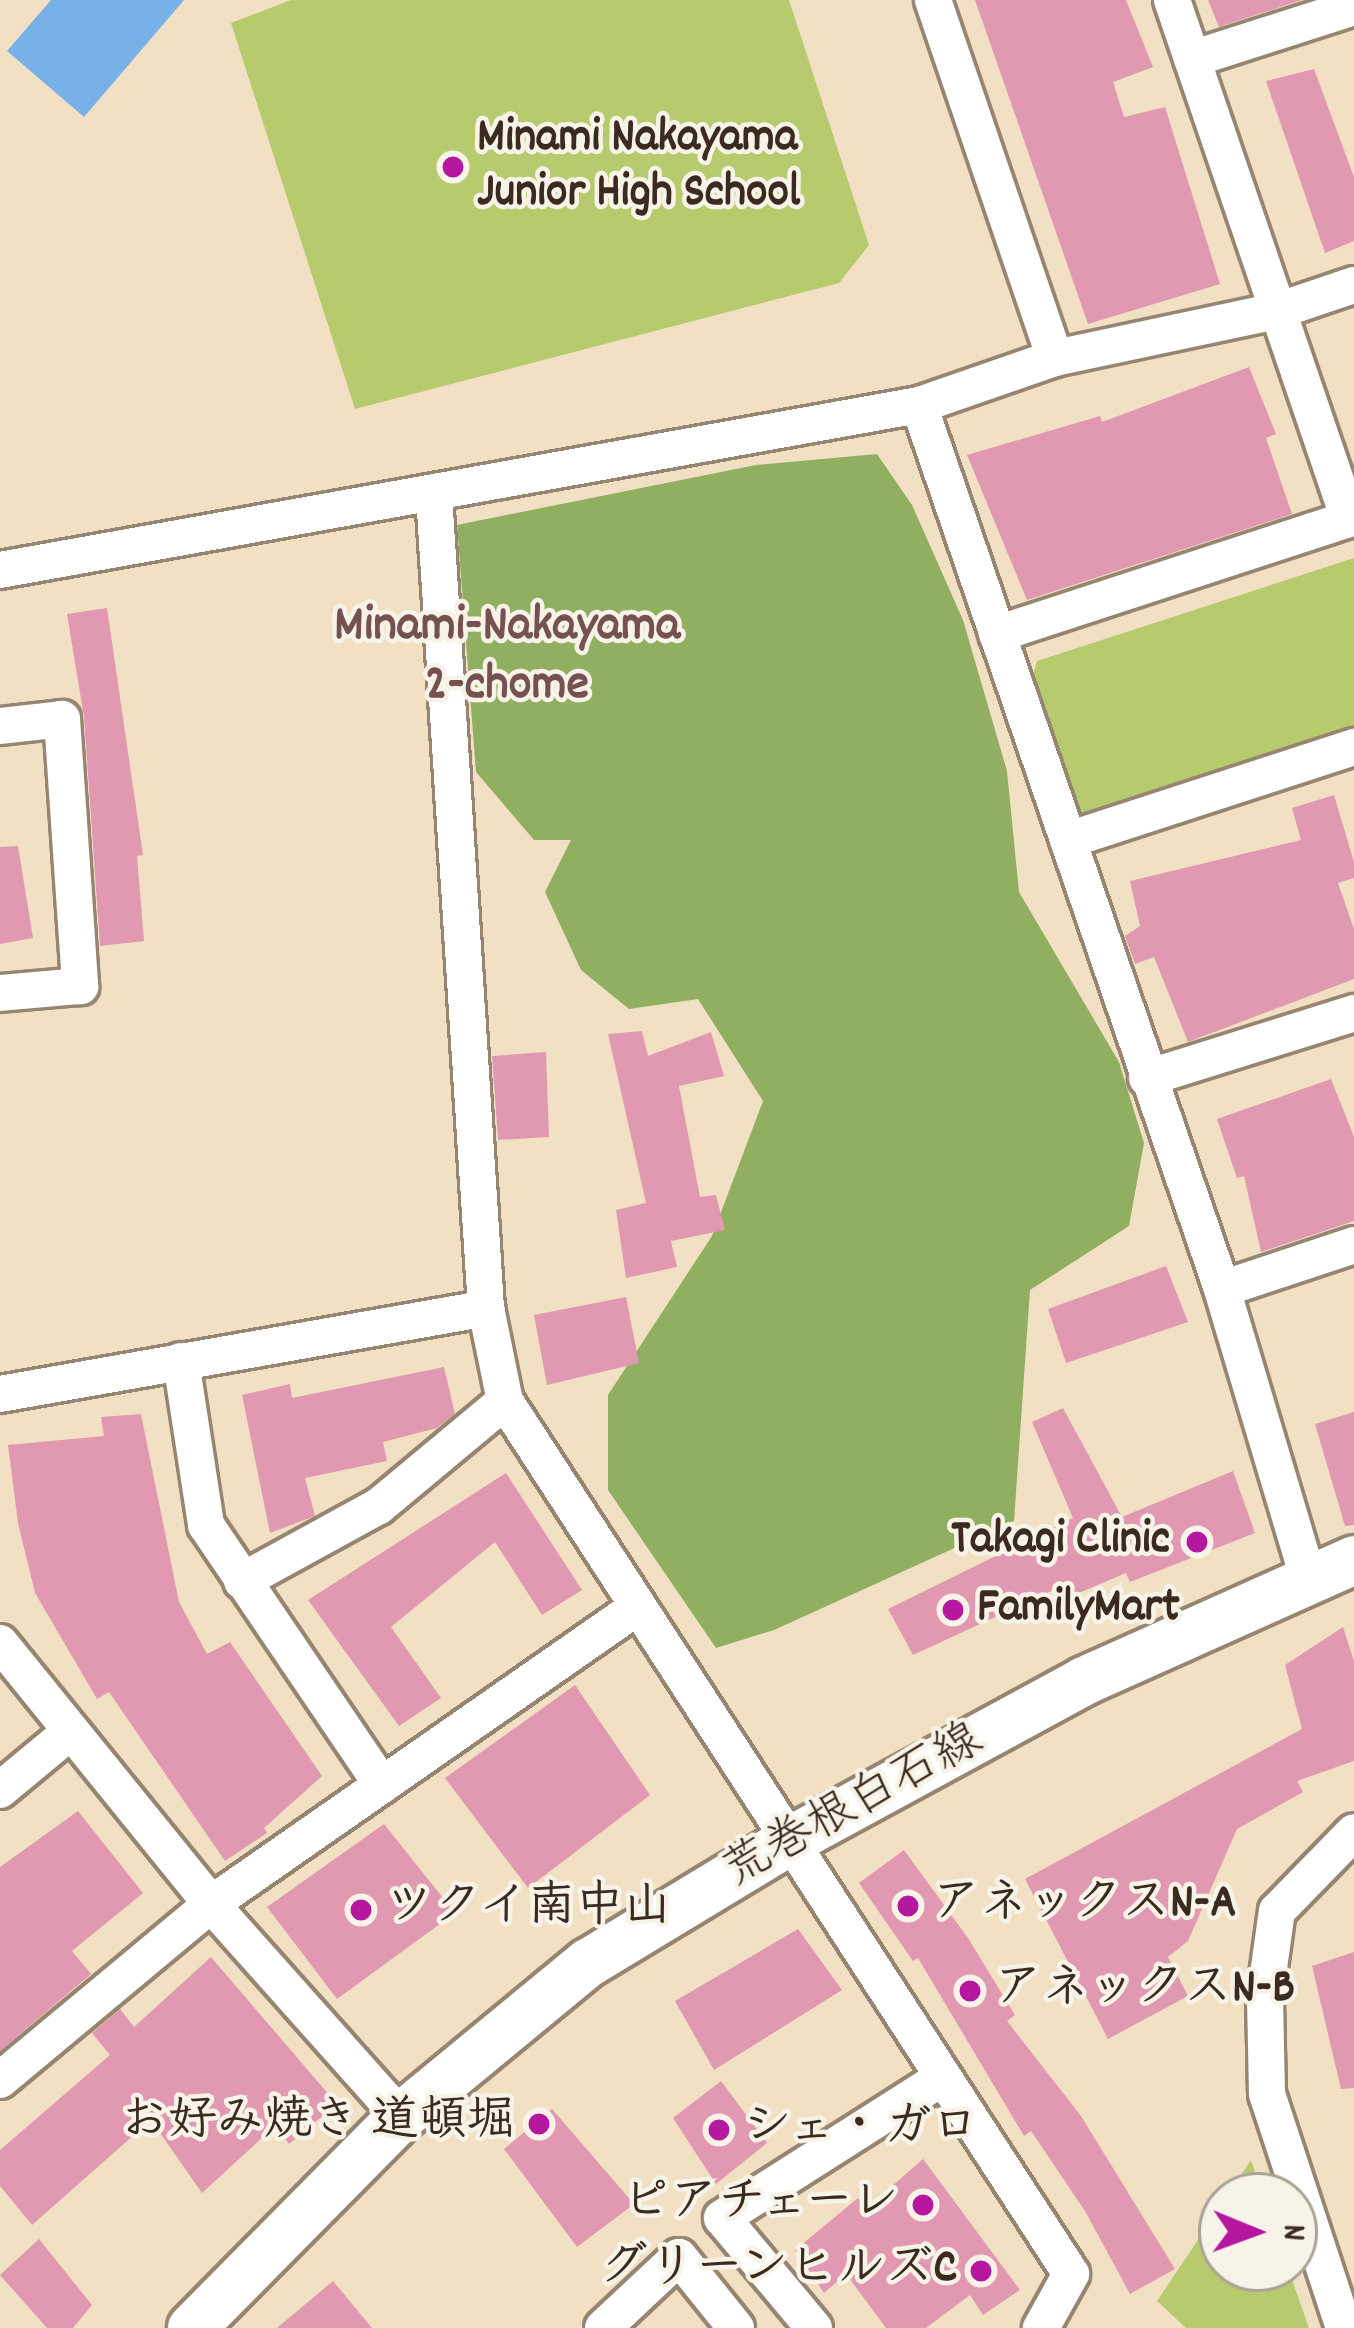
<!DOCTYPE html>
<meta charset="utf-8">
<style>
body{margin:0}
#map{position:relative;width:1354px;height:2328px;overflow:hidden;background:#f2e0c4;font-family:Dekko,"Klee One",sans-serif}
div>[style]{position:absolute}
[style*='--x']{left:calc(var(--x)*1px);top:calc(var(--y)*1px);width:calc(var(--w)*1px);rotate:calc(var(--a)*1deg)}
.green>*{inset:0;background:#b7cb6e}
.forest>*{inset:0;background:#91af61}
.water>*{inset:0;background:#78b1e8}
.building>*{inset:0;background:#e099b1}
.roads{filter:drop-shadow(3px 0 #968571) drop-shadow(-3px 0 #968571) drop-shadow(0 3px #968571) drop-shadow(0 -3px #968571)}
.street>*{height:36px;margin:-18px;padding:0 18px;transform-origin:18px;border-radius:18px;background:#fff}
.secondary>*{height:48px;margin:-24px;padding:0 24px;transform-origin:24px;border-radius:24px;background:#fff}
.dots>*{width:33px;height:33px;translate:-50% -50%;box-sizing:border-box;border:6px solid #f7f3e8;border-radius:50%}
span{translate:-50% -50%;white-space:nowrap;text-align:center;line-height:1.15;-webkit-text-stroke:9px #f7f3e8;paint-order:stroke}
.poi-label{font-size:48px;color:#3b2a1e;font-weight:700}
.left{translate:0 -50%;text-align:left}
.right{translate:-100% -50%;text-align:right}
.street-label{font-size:48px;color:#3b2a1e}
.neighbourhood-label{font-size:51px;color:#755151;font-weight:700}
.north{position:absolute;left:1198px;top:2172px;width:120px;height:120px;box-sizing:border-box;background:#f7f3e8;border:3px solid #aca397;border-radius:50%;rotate:91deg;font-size:33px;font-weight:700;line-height:48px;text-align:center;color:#3b2a1e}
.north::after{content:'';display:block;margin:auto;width:42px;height:54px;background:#b5179e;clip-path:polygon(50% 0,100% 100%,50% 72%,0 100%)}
</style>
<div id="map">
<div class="green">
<i style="clip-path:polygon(291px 0,789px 0,869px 245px,839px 283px,355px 409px,231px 23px)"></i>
<i style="clip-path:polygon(1354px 558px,1354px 740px,1073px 821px,1028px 693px,1037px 661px)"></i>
<i style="clip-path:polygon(1251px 2160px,1263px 2196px,1227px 2196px)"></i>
<i style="clip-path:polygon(1222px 2204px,1222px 2268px,1288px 2268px,1309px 2328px,1186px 2328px,1157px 2301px)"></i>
</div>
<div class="forest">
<i style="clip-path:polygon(877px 454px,912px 505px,963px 620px,1007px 771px,1019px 892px,1119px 1062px,1144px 1143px,1129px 1226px,1030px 1290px,1014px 1521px,774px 1630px,716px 1648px,608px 1490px,608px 1395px,712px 1236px,763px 1101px,698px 999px,629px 1009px,581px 970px,545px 892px,571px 840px,534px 840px,476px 772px,457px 525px,756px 465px)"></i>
</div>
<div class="water">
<i style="clip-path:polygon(51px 0,184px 0,84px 117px,7px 51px)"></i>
</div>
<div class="building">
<i style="clip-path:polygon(975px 0,1126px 0,1153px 67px,1113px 82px,1124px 117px,1165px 107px,1220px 284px,1088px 324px)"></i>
<i style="clip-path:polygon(1208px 0,1302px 0,1219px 27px)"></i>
<i style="clip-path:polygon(1314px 69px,1354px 177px,1354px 241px,1325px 253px,1266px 81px)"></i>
<i style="clip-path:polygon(1249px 367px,1276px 434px,1266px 438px,1292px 514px,1027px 600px,967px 455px,1100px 416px,1102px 422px)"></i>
<i style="clip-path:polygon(107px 608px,143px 855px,137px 856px,144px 941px,100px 946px,84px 717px,67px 614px)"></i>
<i style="clip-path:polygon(1334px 795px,1354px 862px,1354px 878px,1338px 883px,1354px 929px,1354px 979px,1188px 1042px,1154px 957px,1135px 964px,1125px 936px,1140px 926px,1130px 881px,1301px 840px,1292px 808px)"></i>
<i style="clip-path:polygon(18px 846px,33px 938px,0 944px,0 847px)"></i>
<i style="clip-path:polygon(642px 1031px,648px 1056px,711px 1032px,724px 1076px,679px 1086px,700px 1197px,716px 1195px,725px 1230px,671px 1241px,677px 1267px,626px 1278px,616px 1210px,646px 1203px,608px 1034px)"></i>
<i style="clip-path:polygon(546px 1052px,549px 1137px,498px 1140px,492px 1056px)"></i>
<i style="clip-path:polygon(1331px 1079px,1354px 1137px,1354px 1221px,1261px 1252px,1244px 1176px,1237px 1178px,1217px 1119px)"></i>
<i style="clip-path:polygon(1166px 1266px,1188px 1322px,1066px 1363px,1048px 1309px)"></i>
<i style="clip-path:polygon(626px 1297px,639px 1363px,547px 1385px,534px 1315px)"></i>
<i style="clip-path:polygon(444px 1367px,455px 1414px,437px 1428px,383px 1442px,387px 1461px,305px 1478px,315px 1516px,270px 1533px,242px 1395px,290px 1384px,292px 1398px)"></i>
<i style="clip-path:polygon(1063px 1408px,1122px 1517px,1233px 1471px,1255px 1533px,1130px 1582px,1126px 1573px,1067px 1598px,1062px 1586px,913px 1655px,888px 1609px,1073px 1518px,1032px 1422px)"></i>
<i style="clip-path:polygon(1354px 1412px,1354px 1525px,1345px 1526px,1315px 1424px)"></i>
<i style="clip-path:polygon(141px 1414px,179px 1602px,207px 1654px,230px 1642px,322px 1776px,264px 1828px,267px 1833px,225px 1861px,109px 1692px,97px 1699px,35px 1593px,18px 1523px,8px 1445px,104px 1436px,101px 1417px)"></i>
<i style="clip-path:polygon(506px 1473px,582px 1590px,542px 1615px,495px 1542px,391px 1627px,441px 1698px,399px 1726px,308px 1600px)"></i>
<i style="clip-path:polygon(1343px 1627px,1354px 1661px,1354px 1761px,1297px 1781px,1303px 1792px,1237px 1829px,1188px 1941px,1168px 1957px,1188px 1996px,1108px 2039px,1025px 1879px,1302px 1729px,1285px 1665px)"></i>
<i style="clip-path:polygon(575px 1685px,650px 1795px,528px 1888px,445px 1778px)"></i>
<i style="clip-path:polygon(78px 1811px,143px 1893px,72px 1951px,91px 1974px,0 2051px,0 1867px)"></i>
<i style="clip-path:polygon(384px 1824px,455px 1913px,337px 1999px,267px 1907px)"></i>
<i style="clip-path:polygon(904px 1850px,968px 1938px,1015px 2015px,1007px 2021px,1081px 2116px,1175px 2269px,1130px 2294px,1085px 2211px,1031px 2131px,1024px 2136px,918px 1958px,913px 1961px,859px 1883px)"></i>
<i style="clip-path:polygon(798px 1929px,842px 1990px,714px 2070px,675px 2001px)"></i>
<i style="clip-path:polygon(1354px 1952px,1354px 2088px,1341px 2089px,1312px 1966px)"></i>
<i style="clip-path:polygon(211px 1957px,337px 2104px,289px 2144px,275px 2126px,202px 2193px,151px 2120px,32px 2225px,0 2186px,0 2150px,110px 2055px,92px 2033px,120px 2009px,134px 2027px)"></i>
<i style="clip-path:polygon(721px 2081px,767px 2143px,716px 2184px,673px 2118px)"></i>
<i style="clip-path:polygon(552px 2109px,634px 2204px,577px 2247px,504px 2149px)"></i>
<i style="clip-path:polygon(923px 2159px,1020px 2290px,983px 2315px,970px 2295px,926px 2328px,886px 2328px,846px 2274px,824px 2293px,795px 2250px,858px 2198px,866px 2209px)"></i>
<i style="clip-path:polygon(39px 2239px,92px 2305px,73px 2328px,47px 2328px,0 2275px)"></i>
<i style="clip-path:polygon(333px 2281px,372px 2328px,277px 2328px)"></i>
</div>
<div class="roads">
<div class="street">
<i style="--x:933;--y:0;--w:378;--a:71.2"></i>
<i style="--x:1172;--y:0;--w:548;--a:71.17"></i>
<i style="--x:1192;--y:59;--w:170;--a:-17.8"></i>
<i style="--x:919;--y:405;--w:934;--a:71.08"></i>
<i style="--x:1222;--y:1289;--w:301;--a:73.4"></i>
<i style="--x:434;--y:495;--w:815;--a:86.34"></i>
<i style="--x:486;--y:1308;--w:95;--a:78.5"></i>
<i style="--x:505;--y:1401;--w:1040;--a:57.04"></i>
<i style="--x:1071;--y:2274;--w:62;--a:119.1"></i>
<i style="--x:0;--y:570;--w:934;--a:-10.18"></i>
<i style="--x:919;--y:405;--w:144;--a:-19.1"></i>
<i style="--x:1055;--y:358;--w:227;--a:-12"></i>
<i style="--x:1277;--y:311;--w:81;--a:-18.7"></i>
<i style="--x:997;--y:634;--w:376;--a:-18.1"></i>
<i style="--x:0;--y:726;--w:62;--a:-6.4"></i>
<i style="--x:62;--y:719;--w:268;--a:86.1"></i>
<i style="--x:80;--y:986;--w:80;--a:175"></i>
<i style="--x:1068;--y:840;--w:301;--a:-18"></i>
<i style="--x:1147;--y:1078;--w:217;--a:-17.4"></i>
<i style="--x:1222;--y:1289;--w:139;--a:-18.4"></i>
<i style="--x:181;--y:1361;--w:166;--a:81.3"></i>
<i style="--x:206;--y:1525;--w:314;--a:55.9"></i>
<i style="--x:0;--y:1394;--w:494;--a:-10"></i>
<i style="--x:242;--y:1581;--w:156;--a:-28.7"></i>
<i style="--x:379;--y:1506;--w:164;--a:-39.8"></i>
<i style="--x:0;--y:1643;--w:336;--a:51"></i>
<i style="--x:211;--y:1904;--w:285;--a:48.3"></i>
<i style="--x:0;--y:1790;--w:92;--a:-39.7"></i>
<i style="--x:0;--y:2080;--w:275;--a:-39.8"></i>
<i style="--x:211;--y:1904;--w:518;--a:-34.86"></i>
<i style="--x:603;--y:2328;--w:104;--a:-43.1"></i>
<i style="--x:679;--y:2257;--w:91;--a:51.2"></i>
<i style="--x:814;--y:2328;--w:143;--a:-129.9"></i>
<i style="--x:722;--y:2218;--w:261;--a:-32.5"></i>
<i style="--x:1344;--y:2328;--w:246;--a:-108.2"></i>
<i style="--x:1267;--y:2094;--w:98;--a:-91.2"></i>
<i style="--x:1265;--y:1996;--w:86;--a:-82"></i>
<i style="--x:1277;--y:1911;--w:110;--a:-45.7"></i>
</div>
<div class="secondary">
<i style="--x:192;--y:2328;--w:297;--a:-45.3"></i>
<i style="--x:401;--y:2117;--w:242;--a:-39.5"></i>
<i style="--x:588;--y:1963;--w:234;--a:-31.2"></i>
<i style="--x:788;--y:1842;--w:337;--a:-28.5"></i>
<i style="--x:1084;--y:1681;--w:296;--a:-24.1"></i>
</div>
</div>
<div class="dots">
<i style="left:453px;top:167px;background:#b5179e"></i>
<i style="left:1197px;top:1542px;background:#b5179e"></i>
<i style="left:953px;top:1610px;background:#b5179e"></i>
<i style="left:908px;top:1906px;background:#b5179e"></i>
<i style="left:361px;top:1910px;background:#b5179e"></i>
<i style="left:970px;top:1991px;background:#b5179e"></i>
<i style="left:539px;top:2124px;background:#b5179e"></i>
<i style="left:719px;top:2130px;background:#b5179e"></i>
<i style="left:923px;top:2205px;background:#b5179e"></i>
<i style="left:981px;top:2271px;background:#b5179e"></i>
</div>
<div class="poi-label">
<span class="left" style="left:477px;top:167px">Minami Nakayama<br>Junior High School</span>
<span class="right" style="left:1170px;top:1542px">Takagi Clinic</span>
<span class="left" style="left:977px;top:1610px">FamilyMart</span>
<span class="left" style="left:932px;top:1906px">アネックスN-A</span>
<span class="left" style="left:385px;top:1910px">ツクイ南中山</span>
<span class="left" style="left:994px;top:1991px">アネックスN-B</span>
<span class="right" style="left:515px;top:2124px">お好み焼き 道頓堀</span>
<span class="left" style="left:743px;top:2130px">シェ・ガロ</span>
<span class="right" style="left:899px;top:2205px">ピアチェーレ</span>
<span class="right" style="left:957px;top:2271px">グリーンヒルズC</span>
</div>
<div class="street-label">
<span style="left:854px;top:1808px;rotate:-29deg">荒巻根白石線</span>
</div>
<div class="neighbourhood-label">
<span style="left:507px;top:658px">Minami-Nakayama<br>2-chome</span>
</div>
<div class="north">N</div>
</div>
